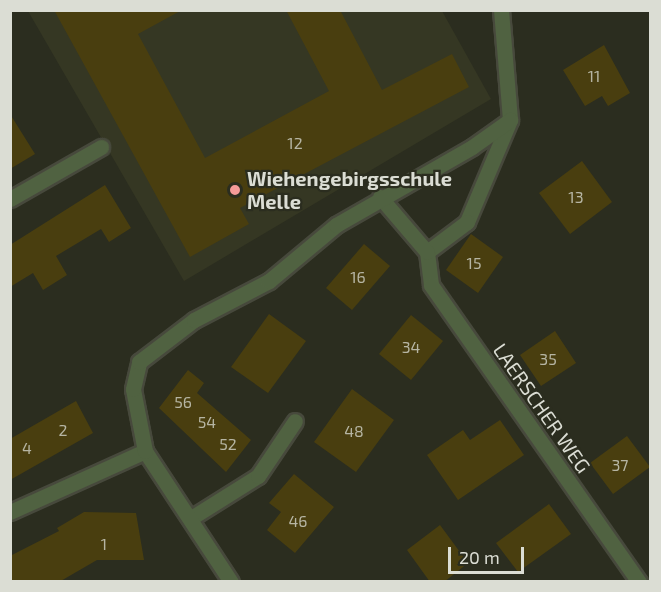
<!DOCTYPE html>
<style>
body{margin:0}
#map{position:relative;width:661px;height:592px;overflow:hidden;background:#2b2d1f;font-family:"Exo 2",sans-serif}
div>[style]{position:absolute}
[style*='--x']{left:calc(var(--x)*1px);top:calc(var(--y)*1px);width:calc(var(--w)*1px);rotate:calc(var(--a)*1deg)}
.built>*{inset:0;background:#353723}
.building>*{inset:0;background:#493e0f}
.roads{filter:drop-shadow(2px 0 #47493c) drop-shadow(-2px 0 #47493c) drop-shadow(0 2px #47493c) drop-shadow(0 -2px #47493c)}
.minor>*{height:15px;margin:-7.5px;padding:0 7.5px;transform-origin:7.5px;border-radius:7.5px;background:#506241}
.dots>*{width:16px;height:16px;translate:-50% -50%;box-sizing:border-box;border:3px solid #2b2d1f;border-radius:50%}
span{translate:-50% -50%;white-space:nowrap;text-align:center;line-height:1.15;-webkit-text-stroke:4.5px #2b2d1f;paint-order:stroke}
.number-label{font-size:16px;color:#b6b5a3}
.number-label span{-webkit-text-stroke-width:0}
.poi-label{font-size:20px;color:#dbddd4;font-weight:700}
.left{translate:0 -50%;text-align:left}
.street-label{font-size:20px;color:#dbddd4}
.frame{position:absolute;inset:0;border:12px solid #dbddd4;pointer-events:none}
.scale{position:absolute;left:448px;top:547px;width:76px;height:27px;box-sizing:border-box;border:3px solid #dbddd4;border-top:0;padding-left:8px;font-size:18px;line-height:21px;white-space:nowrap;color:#dbddd4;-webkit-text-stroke:4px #2b2d1f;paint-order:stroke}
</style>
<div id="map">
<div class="built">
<i style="clip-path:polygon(28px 11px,442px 11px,491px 99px,184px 281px)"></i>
</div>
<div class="building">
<i style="clip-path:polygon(54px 10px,182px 10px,138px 34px,205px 158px,329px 91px,286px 10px,340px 10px,382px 90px,452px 54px,469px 87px,240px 208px,249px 224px,190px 257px)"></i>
<i style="clip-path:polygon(604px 45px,630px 93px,608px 106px,602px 96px,585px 106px,563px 70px)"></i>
<i style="clip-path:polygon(10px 114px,35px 154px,10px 169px)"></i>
<i style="clip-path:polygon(582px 161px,612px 202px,570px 234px,539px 193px)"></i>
<i style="clip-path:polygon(105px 185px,131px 228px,109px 242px,101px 229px,56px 256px,67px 275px,43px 290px,33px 273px,10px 287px,10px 245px)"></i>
<i style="clip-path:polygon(471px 234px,503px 257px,478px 293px,446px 270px)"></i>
<i style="clip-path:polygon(364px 244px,390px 266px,352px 310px,326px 288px)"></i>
<i style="clip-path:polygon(269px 314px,306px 341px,268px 393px,231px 367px)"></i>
<i style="clip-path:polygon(411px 315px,443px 341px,411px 380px,379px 354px)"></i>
<i style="clip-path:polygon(555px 331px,576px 363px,541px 386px,520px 355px)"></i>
<i style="clip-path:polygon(188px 370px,204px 383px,197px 393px,251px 440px,226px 472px,159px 408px)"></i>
<i style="clip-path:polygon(352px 389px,394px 420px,356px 472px,314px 442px)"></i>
<i style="clip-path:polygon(76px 401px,93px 433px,10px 480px,10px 439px)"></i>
<i style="clip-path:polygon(500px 420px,524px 455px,458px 500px,427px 455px,463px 430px,470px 440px)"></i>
<i style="clip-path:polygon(627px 436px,650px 467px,613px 494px,590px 463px)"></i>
<i style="clip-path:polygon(294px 474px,334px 507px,295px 553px,267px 530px,281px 512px,269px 503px)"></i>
<i style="clip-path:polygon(549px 504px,571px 534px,518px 572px,496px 543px)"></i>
<i style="clip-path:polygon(84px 512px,136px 513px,144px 560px,97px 560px,59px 582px,10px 582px,10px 556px,59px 531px,57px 528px)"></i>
<i style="clip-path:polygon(440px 525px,468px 563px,444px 582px,430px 582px,407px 550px)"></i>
</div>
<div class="roads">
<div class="minor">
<i style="--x:501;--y:10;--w:110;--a:85.3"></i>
<i style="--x:510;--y:120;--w:111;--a:112.9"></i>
<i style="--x:467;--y:222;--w:50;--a:143.1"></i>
<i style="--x:427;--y:252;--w:33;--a:83"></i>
<i style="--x:431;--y:285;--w:363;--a:55"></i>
<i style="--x:380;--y:197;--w:72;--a:49.5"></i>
<i style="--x:10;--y:199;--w:105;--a:-29.7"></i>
<i style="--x:10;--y:512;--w:148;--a:-24.3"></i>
<i style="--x:191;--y:518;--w:79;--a:-32.1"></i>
<i style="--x:258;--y:476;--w:66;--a:-56.1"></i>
<i style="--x:231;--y:582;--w:157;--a:-123.3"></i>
<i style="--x:145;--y:451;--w:63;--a:-101"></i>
<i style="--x:133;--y:389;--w:28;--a:-77"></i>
<i style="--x:139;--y:362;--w:69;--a:-37.4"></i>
<i style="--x:194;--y:320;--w:85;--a:-27.5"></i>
<i style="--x:269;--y:281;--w:87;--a:-39.9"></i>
<i style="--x:336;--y:225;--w:157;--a:-29.8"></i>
<i style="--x:472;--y:147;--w:47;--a:-35.4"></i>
</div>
</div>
<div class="dots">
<i style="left:235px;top:190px;background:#f59b98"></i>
</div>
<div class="number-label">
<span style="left:594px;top:76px">11</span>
<span style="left:295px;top:143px">12</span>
<span style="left:576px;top:197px">13</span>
<span style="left:474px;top:263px">15</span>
<span style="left:358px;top:277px">16</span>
<span style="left:411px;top:347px">34</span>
<span style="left:548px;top:359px">35</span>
<span style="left:183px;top:402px">56</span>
<span style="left:207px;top:422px">54</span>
<span style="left:63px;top:430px">2</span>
<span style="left:354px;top:431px">48</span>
<span style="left:228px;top:444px">52</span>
<span style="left:27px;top:448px">4</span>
<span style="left:620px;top:465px">37</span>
<span style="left:298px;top:521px">46</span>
<span style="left:104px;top:544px">1</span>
</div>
<div class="poi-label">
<span class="left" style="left:247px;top:190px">Wiehengebirgsschule<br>Melle</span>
</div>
<div class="street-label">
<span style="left:542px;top:408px;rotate:55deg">LAERSCHER WEG</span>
</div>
<div class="frame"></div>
<div class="scale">20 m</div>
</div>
